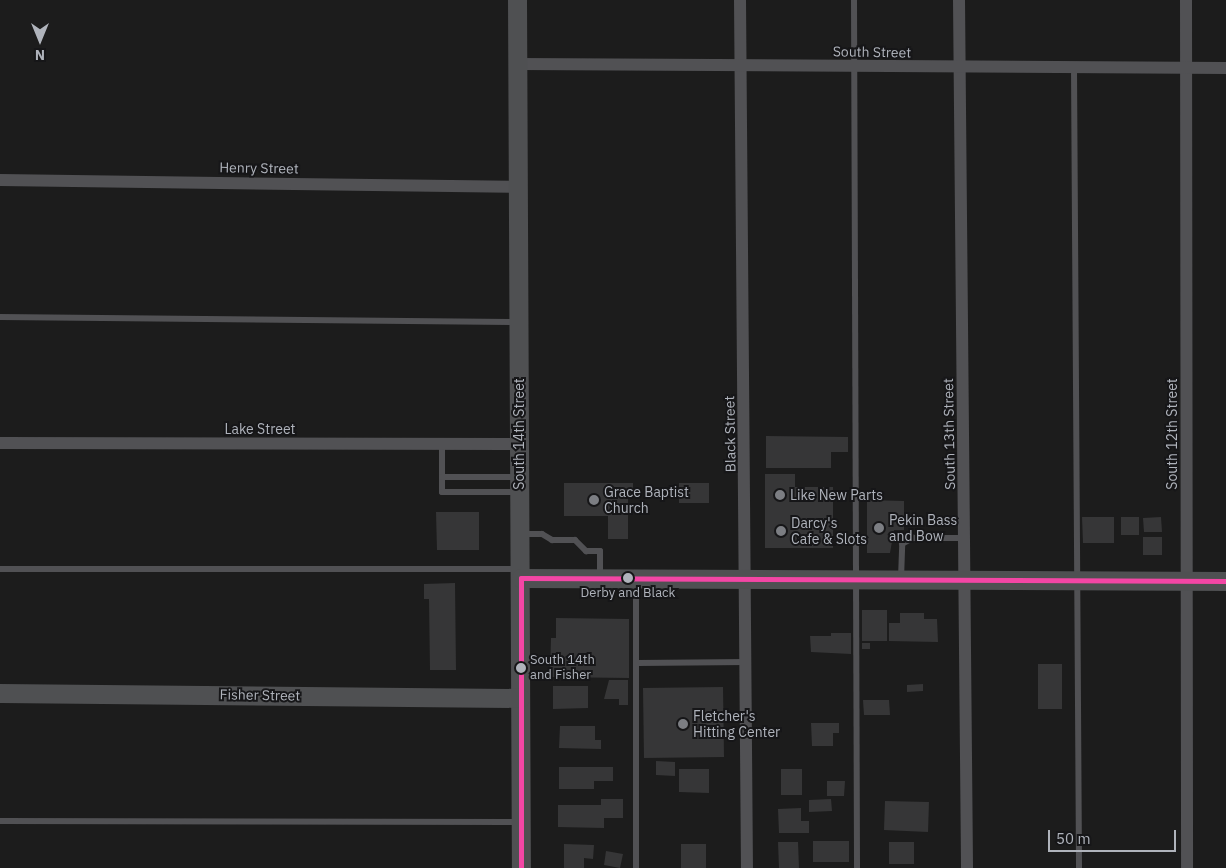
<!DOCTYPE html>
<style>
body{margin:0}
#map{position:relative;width:1226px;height:868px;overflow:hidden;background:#1c1c1c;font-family:"IBM Plex Sans",sans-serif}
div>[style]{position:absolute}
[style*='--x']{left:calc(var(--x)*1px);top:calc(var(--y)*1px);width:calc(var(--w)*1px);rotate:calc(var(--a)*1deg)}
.building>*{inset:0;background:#363637}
.lane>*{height:6px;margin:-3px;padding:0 3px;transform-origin:3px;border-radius:3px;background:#515154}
.street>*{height:12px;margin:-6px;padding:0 6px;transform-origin:6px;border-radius:6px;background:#515154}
.secondary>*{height:19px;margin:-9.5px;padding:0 9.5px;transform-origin:9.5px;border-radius:9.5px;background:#4f5052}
.bus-1>*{height:5px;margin:-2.5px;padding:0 2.5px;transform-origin:2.5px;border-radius:2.5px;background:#f346a5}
.dots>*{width:14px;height:14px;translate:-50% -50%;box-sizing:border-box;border:2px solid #161618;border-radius:50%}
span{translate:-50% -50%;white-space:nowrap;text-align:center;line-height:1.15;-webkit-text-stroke:4px #161618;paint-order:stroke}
.bus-label{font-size:13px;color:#afb3bb}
.left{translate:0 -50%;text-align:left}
.street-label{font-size:14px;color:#afb3bb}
.poi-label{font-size:14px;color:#afb3bb}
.north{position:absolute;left:15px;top:15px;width:50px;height:50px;-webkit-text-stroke:4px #161618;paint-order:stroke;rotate:180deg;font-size:14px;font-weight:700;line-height:20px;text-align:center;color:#afb3bb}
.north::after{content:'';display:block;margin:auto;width:18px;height:22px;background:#afb3bb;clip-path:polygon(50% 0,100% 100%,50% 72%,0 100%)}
.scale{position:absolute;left:1048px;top:830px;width:128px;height:22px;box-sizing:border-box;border:2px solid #afb3bb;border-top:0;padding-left:6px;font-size:15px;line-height:18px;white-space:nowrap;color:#afb3bb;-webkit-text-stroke:4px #161618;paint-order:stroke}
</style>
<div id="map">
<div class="building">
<i style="clip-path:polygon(766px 436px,848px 437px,848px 452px,831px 452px,831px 468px,766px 468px)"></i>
<i style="clip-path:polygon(765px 474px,795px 474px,795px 487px,833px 487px,833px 548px,765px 548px)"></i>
<i style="clip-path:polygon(564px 483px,633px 483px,633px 497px,628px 497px,628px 539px,608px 539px,608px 516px,564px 516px)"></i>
<i style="clip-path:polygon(679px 483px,709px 483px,709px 503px,679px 503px)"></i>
<i style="clip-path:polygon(867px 500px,904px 501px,904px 530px,894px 530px,890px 553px,867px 553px)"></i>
<i style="clip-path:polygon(436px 512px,479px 512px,479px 550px,437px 550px)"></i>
<i style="clip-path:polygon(1082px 517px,1114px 517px,1114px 543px,1083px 543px)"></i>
<i style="clip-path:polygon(1121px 517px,1139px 517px,1139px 535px,1121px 535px)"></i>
<i style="clip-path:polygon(1161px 517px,1162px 532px,1144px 532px,1143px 518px)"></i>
<i style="clip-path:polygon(1143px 537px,1162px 537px,1162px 555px,1143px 555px)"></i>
<i style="clip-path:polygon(455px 583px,456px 670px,430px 670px,429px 599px,424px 599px,424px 584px)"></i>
<i style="clip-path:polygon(862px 610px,887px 610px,887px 641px,862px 641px)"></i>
<i style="clip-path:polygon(900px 613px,924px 613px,924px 619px,937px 619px,938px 642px,889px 641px,889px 623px,900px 623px)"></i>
<i style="clip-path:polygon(556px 618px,629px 619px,629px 678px,550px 677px,551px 638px,556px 638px)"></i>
<i style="clip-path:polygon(831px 633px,851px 633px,851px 654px,811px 652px,810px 636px,831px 636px)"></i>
<i style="clip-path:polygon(862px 643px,870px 643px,870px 649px,862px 649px)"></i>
<i style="clip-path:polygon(1038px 664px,1062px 664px,1062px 709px,1038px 709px)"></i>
<i style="clip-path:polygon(609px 680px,628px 680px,628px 705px,619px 705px,619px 699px,604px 699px)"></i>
<i style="clip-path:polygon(923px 684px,923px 691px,907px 692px,907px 685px)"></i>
<i style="clip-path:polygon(553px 686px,588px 686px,588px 708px,553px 709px)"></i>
<i style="clip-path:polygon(723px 687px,724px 757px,644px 758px,643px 688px)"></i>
<i style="clip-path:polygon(863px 700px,889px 700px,890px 715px,864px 715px)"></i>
<i style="clip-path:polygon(811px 723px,839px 723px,839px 733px,833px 733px,833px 746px,812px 746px)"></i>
<i style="clip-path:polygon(560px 726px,595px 726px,595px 740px,601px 740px,601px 749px,559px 748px)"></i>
<i style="clip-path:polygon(656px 761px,675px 762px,675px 776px,656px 775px)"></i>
<i style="clip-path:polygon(559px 767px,613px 767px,613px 781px,594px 781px,594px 789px,559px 789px)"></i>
<i style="clip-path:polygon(679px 769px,709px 769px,709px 793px,679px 792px)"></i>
<i style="clip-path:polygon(781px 769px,802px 769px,802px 795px,781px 795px)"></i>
<i style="clip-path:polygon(827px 781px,845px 781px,844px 796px,827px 796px)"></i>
<i style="clip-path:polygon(601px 799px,623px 799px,623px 818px,604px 818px,604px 828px,558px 827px,558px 805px,601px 805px)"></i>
<i style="clip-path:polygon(831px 799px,832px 811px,809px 812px,809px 800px)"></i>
<i style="clip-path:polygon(885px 801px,929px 802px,928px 832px,884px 830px)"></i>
<i style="clip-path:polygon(801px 808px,801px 821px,809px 821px,809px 833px,779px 833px,778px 809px)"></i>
<i style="clip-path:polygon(813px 841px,849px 841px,849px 862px,813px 862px)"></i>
<i style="clip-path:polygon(778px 842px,798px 842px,799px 868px,779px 868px)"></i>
<i style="clip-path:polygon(889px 842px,914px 842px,914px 864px,889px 864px)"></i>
<i style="clip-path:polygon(564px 844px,594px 845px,593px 859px,584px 858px,584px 868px,564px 868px)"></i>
<i style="clip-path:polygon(681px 844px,706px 844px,706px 868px,681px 868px)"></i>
<i style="clip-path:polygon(606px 851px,623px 854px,620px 868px,604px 865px)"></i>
</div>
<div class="lane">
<i style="--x:854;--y:0;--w:868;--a:89.8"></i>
<i style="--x:1074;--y:68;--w:800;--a:89.64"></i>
<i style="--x:0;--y:317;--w:517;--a:0.55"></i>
<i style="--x:442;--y:444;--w:48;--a:90"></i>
<i style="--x:442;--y:492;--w:76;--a:0"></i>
<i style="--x:442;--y:477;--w:74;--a:0"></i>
<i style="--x:522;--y:534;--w:20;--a:0"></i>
<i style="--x:542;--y:534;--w:12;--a:31"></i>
<i style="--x:552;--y:540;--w:23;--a:0"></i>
<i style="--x:575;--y:540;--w:16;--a:45"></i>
<i style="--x:586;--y:551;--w:14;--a:0"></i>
<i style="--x:600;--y:551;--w:26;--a:90"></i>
<i style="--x:0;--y:569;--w:517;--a:0"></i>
<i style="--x:901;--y:579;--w:35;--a:-88"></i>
<i style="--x:902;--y:544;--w:13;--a:-29"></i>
<i style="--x:913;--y:538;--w:52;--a:0"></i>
<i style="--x:637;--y:663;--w:110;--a:-0.5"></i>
<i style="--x:0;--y:821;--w:520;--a:0.11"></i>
<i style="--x:636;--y:868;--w:289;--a:-90"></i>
</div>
<div class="street">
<i style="--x:740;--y:0;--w:868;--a:89.54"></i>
<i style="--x:959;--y:0;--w:868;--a:89.47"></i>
<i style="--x:1186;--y:0;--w:868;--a:89.93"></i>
<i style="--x:518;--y:64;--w:708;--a:0.32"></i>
<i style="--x:0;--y:180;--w:518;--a:0.77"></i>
<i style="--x:0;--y:443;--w:519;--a:0.11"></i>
</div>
<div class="secondary">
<i style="--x:517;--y:0;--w:868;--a:89.74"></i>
<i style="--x:521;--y:578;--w:705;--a:0.24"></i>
<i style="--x:0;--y:693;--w:520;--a:0.55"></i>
</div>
<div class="bus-1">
<i style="--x:521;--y:868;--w:290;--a:-90"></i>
<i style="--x:521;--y:578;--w:705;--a:0.24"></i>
</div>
<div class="dots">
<i style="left:780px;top:495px;background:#7c7e83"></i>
<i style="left:594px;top:500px;background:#7c7e83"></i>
<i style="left:879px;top:528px;background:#7c7e83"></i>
<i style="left:781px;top:531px;background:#7c7e83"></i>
<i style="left:628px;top:578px;background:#afb3bb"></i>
<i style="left:521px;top:668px;background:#afb3bb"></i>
<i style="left:683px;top:724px;background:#7c7e83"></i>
</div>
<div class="bus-label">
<span style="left:628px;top:593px">Derby and Black</span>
<span class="left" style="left:530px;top:668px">South 14th<br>and Fisher</span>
</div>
<div class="street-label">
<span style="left:872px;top:52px;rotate:1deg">South Street</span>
<span style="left:259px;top:168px;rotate:1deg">Henry Street</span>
<span style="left:260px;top:429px">Lake Street</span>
<span style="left:519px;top:434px;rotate:-90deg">South 14th Street</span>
<span style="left:730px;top:434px;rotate:-91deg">Black Street</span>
<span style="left:949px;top:434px;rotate:-91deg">South 13th Street</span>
<span style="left:1172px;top:434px;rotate:-90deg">South 12th Street</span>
<span style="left:260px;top:695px;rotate:1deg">Fisher Street</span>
</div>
<div class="poi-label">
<span class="left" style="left:604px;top:500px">Grace Baptist<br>Church</span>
<span class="left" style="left:790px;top:495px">Like New Parts</span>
<span class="left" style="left:889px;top:528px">Pekin Bass<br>and Bow</span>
<span class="left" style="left:791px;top:531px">Darcy's<br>Cafe &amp; Slots</span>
<span class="left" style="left:693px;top:724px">Fletcher's<br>Hitting Center</span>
</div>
<div class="north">N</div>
<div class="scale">50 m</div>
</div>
